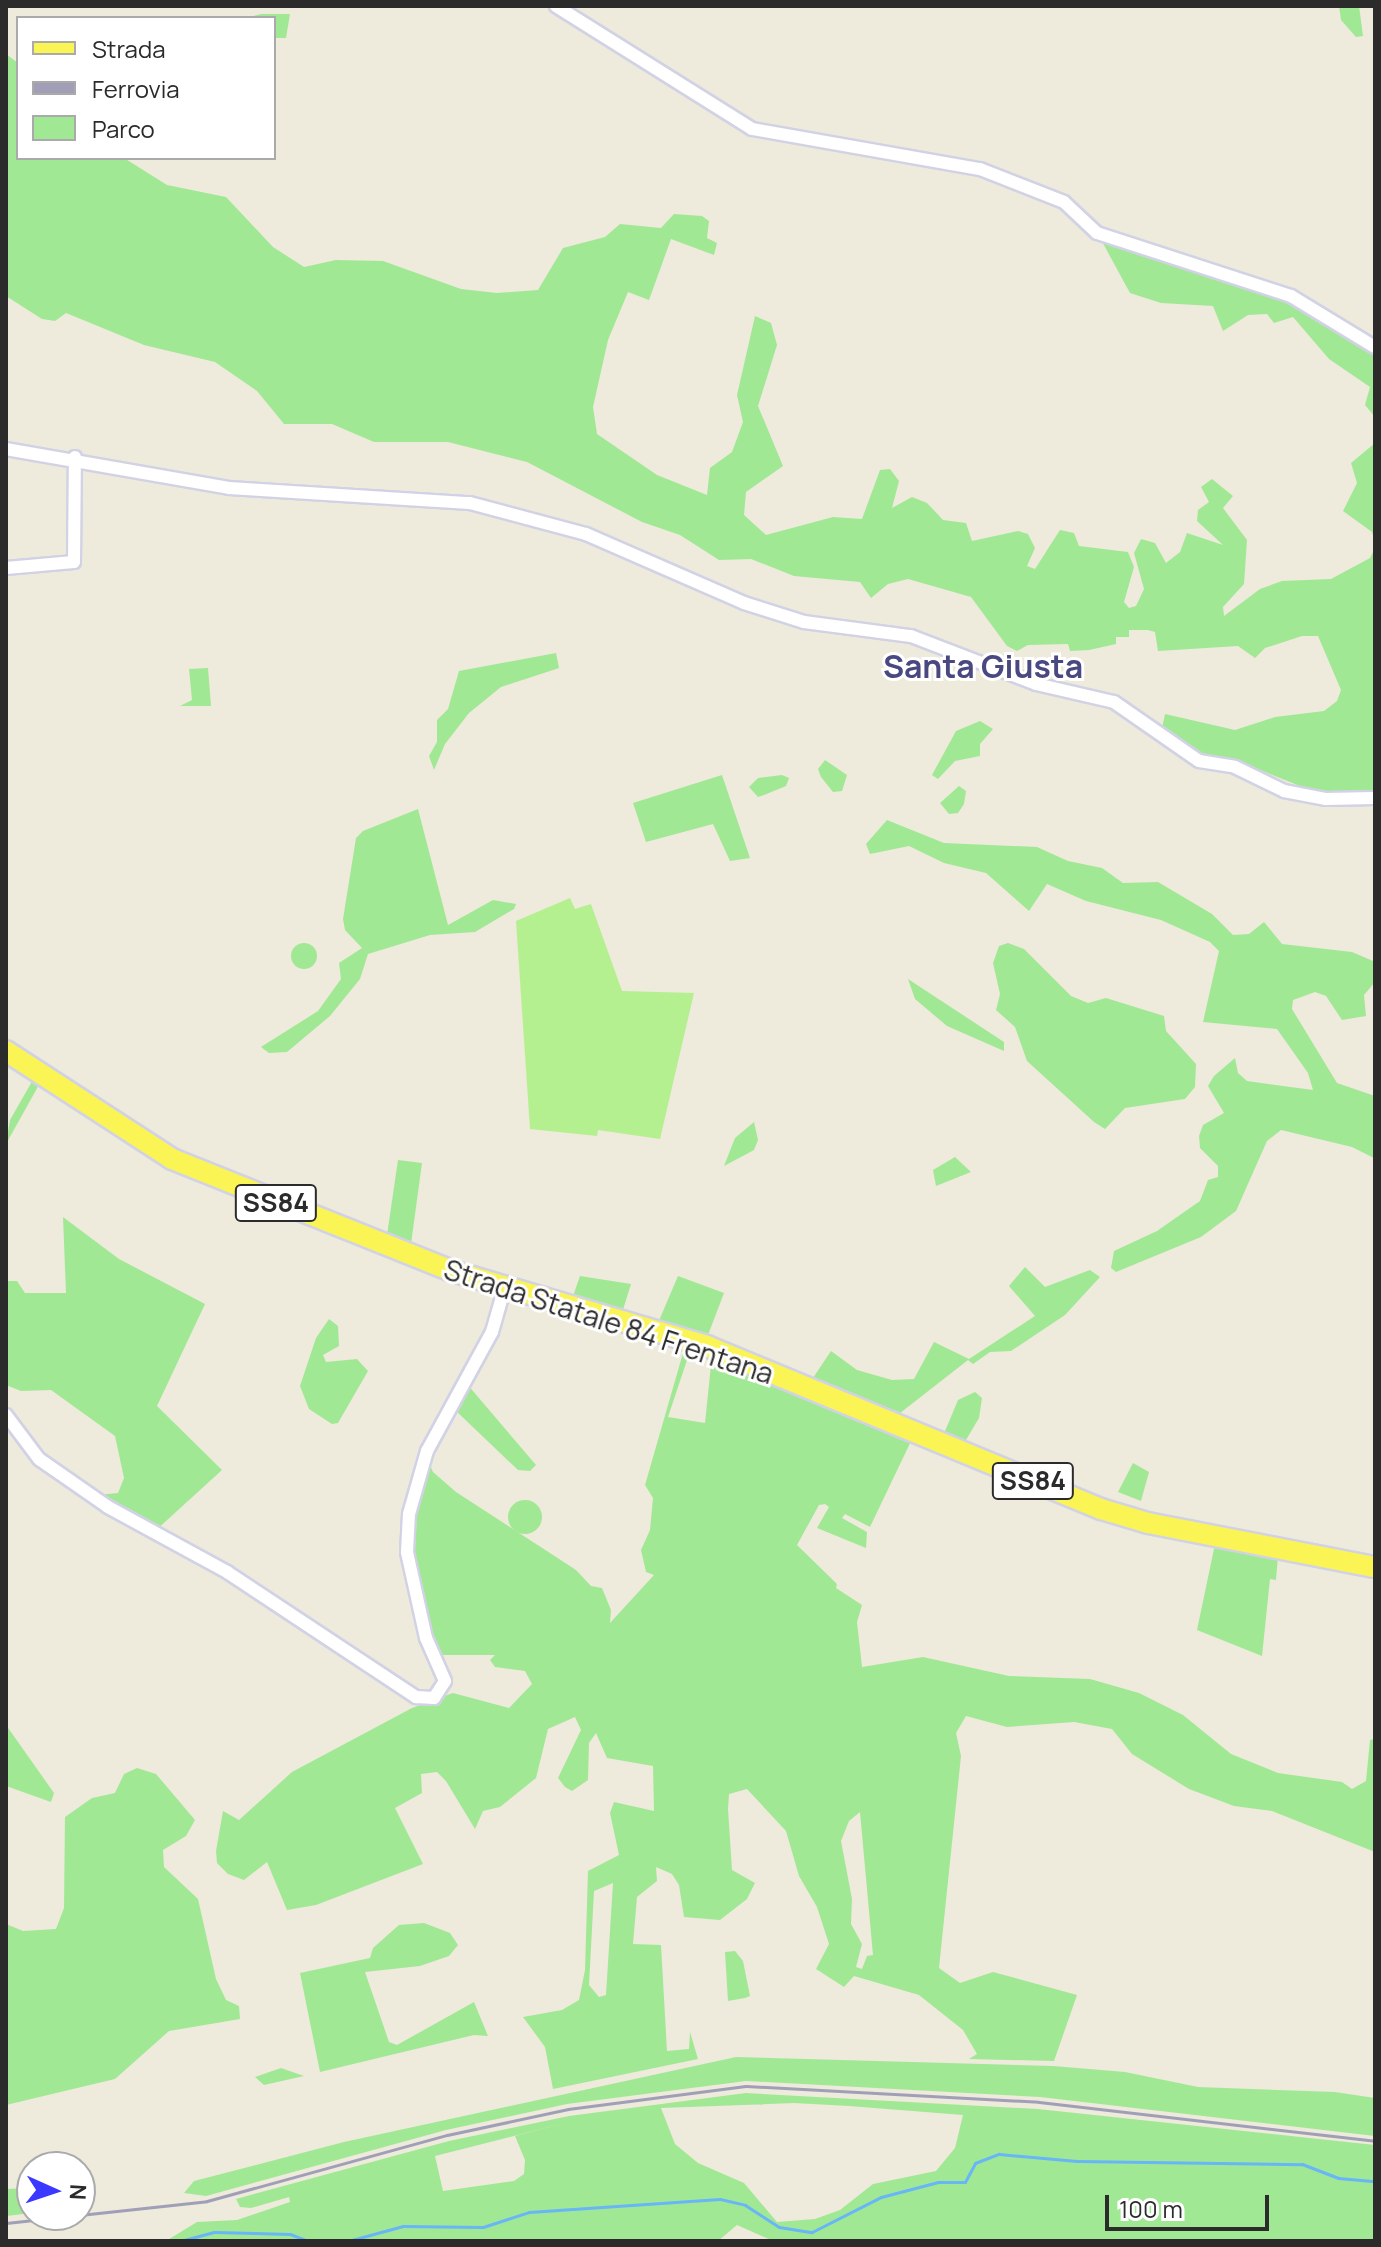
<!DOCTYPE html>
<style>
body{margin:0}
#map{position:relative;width:1381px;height:2247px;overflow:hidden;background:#eeeadc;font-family:Manrope,sans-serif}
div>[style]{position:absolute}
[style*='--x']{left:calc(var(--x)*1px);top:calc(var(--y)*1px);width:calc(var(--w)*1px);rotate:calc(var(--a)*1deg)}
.green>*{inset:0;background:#a1e895}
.round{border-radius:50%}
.pitch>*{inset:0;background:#b5f090}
.stream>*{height:3px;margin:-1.5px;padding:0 1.5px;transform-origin:1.5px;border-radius:1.5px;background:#68b5f7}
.roads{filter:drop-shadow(2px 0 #d2d2e5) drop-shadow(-2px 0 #d2d2e5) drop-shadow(0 2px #d2d2e5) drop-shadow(0 -2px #d2d2e5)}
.minor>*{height:12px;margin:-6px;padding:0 6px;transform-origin:6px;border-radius:6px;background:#fff}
.primary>*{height:20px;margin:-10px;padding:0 10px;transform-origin:10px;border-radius:10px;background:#faf455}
.rail>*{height:3px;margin:-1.5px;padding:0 1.5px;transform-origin:1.5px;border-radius:1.5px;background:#a09fb7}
span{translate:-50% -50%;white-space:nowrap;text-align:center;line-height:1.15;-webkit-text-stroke:6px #fff;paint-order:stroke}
.shield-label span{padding:2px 6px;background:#fff;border:2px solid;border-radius:6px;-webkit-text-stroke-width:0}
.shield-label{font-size:26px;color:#2b2b2b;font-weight:700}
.street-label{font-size:28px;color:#2b2b2b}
.quarter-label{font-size:32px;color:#494880;font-weight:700}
.frame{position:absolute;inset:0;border:8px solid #2b2b2b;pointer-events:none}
.legend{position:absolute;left:16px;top:16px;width:260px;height:144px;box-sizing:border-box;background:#fff;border:2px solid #aaa;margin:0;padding:10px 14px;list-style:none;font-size:24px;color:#2b2b2b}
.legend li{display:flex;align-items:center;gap:16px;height:40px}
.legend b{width:40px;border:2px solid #aaa}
.north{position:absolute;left:16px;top:2151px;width:80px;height:80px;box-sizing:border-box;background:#fff;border:2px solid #aaa;border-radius:50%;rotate:93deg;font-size:22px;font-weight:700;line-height:32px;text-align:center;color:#2b2b2b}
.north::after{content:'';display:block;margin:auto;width:28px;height:36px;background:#3b38ff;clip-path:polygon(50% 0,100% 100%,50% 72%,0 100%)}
.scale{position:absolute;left:1105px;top:2195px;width:164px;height:36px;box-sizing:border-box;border:4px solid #2b2b2b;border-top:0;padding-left:10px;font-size:24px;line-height:28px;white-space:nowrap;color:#2b2b2b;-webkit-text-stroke:6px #fff;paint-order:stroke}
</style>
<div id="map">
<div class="green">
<i style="clip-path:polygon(1339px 6px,1359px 6px,1363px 36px,1356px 37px,1341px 20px)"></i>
<i style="clip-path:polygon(261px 14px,290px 14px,286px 38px,274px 38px,274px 18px,246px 18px)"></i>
<i style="clip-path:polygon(6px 54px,18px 63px,18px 158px,124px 158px,167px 185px,226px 197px,273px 247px,304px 267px,336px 260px,383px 261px,461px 289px,497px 293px,538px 290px,563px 248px,605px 237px,620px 224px,661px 228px,674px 214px,702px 216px,709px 221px,707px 238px,717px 243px,714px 255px,671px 239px,649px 300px,628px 292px,608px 340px,593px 407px,597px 434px,657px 475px,707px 495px,710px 468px,732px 452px,743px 422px,737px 395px,755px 316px,771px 323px,777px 345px,758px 406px,783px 466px,746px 492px,744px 515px,766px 535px,833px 517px,862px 519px,880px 470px,890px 469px,899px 481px,892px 508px,912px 497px,927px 503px,943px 520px,966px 523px,972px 541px,1018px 531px,1028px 534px,1035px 548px,1027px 566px,1035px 569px,1060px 530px,1074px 533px,1079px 546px,1128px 552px,1134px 567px,1124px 602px,1129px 608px,1136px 606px,1144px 589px,1134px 553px,1141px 539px,1155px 543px,1166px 563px,1180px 552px,1187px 533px,1223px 545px,1197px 521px,1198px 510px,1209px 502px,1201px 487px,1212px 479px,1233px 496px,1223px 508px,1247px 540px,1244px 584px,1223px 607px,1224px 616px,1260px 589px,1282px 581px,1331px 579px,1370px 558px,1375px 548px,1375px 793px,1320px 794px,1255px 768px,1212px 762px,1160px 738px,1165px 714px,1235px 730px,1275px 717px,1324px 711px,1337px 701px,1341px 690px,1318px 636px,1302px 636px,1265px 648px,1255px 658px,1238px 646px,1158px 651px,1155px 632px,1148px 630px,1129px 630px,1129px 637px,1116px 637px,1116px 644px,1089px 650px,1070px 651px,1068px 644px,1028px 645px,1017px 651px,1007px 646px,971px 597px,908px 579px,888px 584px,871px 598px,860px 582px,794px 576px,751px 559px,719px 560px,680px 535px,642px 522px,527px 462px,448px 442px,374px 442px,332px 424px,284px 424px,257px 391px,215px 362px,144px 345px,66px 313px,55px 321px,42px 319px,6px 296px)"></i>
<i style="clip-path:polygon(1099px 236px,1298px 306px,1375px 354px,1375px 417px,1365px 405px,1370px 387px,1329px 359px,1293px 317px,1274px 323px,1267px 314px,1248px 315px,1223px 331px,1213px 306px,1161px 303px,1130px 293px)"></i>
<i style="clip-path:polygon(1375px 443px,1375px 542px,1372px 532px,1343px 511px,1357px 483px,1351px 463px)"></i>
<i style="clip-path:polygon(556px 653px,559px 668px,501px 687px,469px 713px,445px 744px,434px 770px,429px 756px,437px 742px,437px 720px,448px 709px,459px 671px)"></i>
<i style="clip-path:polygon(208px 668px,211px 706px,180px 706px,192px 700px,189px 669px)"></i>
<i style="clip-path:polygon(980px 721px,993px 729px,980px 744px,980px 756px,955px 761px,938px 779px,932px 775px,956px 731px)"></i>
<i style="clip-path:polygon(825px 760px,847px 775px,842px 791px,833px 792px,821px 777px,818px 769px)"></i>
<i style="clip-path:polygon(722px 775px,750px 858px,730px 861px,713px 824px,646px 842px,633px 803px)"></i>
<i style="clip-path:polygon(782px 775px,789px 778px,786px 786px,764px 795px,758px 797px,749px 787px,758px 778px)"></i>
<i style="clip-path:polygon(959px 786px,966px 791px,964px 804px,958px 813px,949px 814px,940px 803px)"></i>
<i style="clip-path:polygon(418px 809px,448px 925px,493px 900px,516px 904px,514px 909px,475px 932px,430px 935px,368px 954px,360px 979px,330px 1016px,287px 1052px,269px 1053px,261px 1047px,318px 1011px,341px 979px,339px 963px,362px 948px,345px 930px,343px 919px,356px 838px,363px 831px)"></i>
<i style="clip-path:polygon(887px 820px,944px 843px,1037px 847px,1068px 861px,1102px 868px,1123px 883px,1158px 882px,1212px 914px,1233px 935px,1249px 934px,1264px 922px,1282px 944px,1352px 952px,1373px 961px,1375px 982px,1364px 995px,1366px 1016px,1342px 1020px,1326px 996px,1315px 992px,1293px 1000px,1292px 1009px,1337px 1083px,1375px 1096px,1375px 1173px,1374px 1158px,1352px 1147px,1281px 1130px,1267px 1141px,1236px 1211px,1201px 1237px,1116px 1272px,1111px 1268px,1114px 1251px,1157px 1231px,1200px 1201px,1208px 1180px,1218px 1177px,1218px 1166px,1200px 1148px,1199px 1136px,1203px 1125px,1224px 1113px,1208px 1086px,1214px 1076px,1235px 1058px,1238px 1073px,1247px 1081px,1313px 1090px,1308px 1073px,1277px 1029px,1203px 1022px,1219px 951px,1210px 942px,1161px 920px,1086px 901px,1047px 884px,1029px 911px,986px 873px,944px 863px,909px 846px,870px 854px,866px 844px)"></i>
<i style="clip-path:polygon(1008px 943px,1024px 949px,1071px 996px,1088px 1003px,1106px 998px,1164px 1016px,1166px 1031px,1196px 1064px,1195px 1087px,1185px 1099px,1125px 1108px,1105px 1129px,1094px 1122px,1027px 1061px,1015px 1027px,996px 1010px,1000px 994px,993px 963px,999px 946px)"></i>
<i class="round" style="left:291px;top:943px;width:26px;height:26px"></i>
<i style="clip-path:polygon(908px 979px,1004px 1042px,1004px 1051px,947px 1026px,915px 999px)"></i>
<i style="clip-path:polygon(34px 1078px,40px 1083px,6px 1144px,10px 1120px)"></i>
<i style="clip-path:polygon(754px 1122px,758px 1140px,754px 1150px,724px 1166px,735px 1138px)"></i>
<i style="clip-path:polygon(955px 1157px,971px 1172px,936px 1186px,933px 1170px)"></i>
<i style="clip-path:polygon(398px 1160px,422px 1163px,411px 1244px,387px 1235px)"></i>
<i style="clip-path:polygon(63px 1217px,119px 1259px,205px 1304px,157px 1406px,222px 1470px,154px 1532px,97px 1495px,118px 1493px,124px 1478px,115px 1436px,51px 1390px,21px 1391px,6px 1385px,6px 1281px,17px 1281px,25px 1293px,66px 1293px)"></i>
<i style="clip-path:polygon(1025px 1267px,1045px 1287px,1090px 1270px,1100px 1277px,1065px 1315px,1011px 1351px,990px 1352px,973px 1364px,968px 1360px,895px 1417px,811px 1381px,831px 1351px,857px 1370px,892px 1380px,914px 1379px,934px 1342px,969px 1359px,1035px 1316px,1009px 1286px)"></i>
<i style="clip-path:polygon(580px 1276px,631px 1284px,622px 1313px,572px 1299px)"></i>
<i style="clip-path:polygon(678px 1276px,724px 1293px,708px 1335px,658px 1323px)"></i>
<i style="clip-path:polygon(329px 1319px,338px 1326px,339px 1346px,323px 1355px,326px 1362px,357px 1359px,368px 1371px,338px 1423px,332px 1424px,309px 1409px,300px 1386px,316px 1338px)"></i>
<i style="clip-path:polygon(evenodd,685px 1346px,691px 1348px,668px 1417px,705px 1423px,712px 1355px,913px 1437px,870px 1527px,845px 1514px,842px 1518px,867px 1532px,866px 1548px,817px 1528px,829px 1507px,825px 1504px,819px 1505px,797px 1545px,837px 1584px,836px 1588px,862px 1605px,857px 1622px,862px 1667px,923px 1657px,1009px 1676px,1090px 1679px,1139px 1693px,1183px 1715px,1231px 1754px,1278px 1773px,1342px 1782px,1352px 1789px,1366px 1781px,1370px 1740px,1375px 1739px,1375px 1852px,1272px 1811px,1234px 1806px,1189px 1789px,1132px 1754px,1112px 1729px,1074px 1722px,1007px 1727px,966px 1716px,956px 1733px,961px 1756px,939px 1968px,960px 1983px,993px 1972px,1077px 1995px,1054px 2061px,969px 2059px,977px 2054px,963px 2030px,919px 1995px,854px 1976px,844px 1987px,816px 1969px,829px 1944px,817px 1907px,799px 1876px,786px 1831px,747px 1789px,729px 1794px,728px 1809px,732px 1870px,755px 1883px,747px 1899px,720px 1920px,684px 1917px,679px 1885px,672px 1874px,656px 1867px,657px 1881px,637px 1897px,633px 1944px,661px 1945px,667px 2051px,689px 2049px,690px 2032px,698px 2059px,553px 2089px,545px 2047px,523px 2017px,562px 2010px,579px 2000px,585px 1970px,588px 1871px,619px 1855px,610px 1813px,614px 1802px,654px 1811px,653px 1766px,607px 1758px,596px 1733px,589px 1743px,588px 1780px,572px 1791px,565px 1787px,558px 1778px,581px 1730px,575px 1717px,548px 1729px,536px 1778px,500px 1807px,483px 1811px,475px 1829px,446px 1781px,437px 1772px,421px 1774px,422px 1793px,395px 1808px,423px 1864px,316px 1905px,287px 1910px,267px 1862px,244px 1880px,228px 1874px,217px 1863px,216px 1851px,223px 1811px,239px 1820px,292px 1772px,412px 1708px,453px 1693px,509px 1708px,532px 1684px,525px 1671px,495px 1667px,490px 1660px,495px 1655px,438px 1655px,410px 1548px,428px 1460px,433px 1472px,456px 1492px,576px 1570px,591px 1586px,602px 1588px,611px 1610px,610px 1623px,654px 1575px,646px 1572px,641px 1550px,650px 1530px,653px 1498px,645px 1485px,685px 1346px,860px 1812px,873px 1955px,867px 1956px,862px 1969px,856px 1967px,862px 1944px,851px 1924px,852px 1899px,841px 1841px,849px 1821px,860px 1812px,685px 1346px,613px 1883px,606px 1995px,599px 1997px,589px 1985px,594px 1891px,613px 1883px)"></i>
<i style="clip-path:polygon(467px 1384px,536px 1465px,530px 1471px,518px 1470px,454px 1409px)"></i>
<i style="clip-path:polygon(975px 1392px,982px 1398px,979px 1418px,963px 1445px,943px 1436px,958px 1400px)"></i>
<i style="clip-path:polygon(1133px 1463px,1149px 1472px,1141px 1501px,1118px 1492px)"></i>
<i class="round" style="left:508px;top:1500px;width:34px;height:34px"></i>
<i style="clip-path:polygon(1215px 1544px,1278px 1556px,1276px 1580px,1270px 1579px,1262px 1656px,1197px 1630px)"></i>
<i style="clip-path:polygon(6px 1725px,54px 1793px,51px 1802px,6px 1786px)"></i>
<i style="clip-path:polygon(137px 1768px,156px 1774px,195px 1820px,186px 1836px,163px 1850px,164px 1867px,198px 1899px,216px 1979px,226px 2000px,239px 2006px,240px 2019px,169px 2031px,115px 2079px,6px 2105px,6px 1924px,23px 1931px,56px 1929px,64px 1908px,65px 1817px,92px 1798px,115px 1793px,124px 1774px)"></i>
<i style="clip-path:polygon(424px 1923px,450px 1933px,458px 1945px,449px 1956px,420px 1966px,365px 1972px,389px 2042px,397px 2045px,474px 2002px,488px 2036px,474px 2035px,320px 2072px,300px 1973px,370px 1958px,373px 1948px,399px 1925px)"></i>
<i style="clip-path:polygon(725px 1952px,735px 1951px,743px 1961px,750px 1996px,745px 1998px,728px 2001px)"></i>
<i style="clip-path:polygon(736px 2057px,1053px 2066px,1125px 2072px,1198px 2087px,1335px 2092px,1375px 2098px,1375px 2136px,1040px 2097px,746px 2081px,567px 2104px,446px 2130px,206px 2196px,184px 2193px,194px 2181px,344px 2142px)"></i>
<i style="clip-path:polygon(281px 2068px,304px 2076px,264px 2085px,255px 2077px)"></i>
<i style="clip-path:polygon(evenodd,746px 2093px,1038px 2109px,1375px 2145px,1375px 2241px,773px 2241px,737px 2225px,718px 2241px,166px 2241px,197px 2222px,237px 2220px,290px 2202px,289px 2197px,251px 2208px,240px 2207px,236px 2199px,449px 2141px,569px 2116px,746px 2093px,794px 2103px,849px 2106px,963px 2115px,955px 2148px,936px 2171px,873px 2184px,840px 2210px,815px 2219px,777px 2222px,744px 2183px,698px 2163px,675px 2144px,661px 2108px,794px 2103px,746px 2093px,573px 2121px,515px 2136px,525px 2160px,524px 2174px,514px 2181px,443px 2191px,435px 2156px,573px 2121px)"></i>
<i style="clip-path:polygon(29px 2188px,32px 2213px,6px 2216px,6px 2189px)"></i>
</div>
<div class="pitch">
<i style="clip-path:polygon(570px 898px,575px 909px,591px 904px,622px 991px,694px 993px,660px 1139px,598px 1130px,597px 1136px,530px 1129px,516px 921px)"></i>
</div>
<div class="stream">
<i style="--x:180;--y:2241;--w:35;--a:-15"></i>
<i style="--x:214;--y:2232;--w:76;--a:1.5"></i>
<i style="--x:290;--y:2234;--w:19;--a:21"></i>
<i style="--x:348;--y:2241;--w:57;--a:-15.3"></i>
<i style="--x:403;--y:2226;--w:80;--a:0.7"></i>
<i style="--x:483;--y:2227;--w:48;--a:-18.1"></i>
<i style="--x:529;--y:2212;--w:191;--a:-3.9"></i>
<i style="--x:720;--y:2199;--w:26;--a:13"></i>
<i style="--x:745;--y:2205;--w:40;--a:32.9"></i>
<i style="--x:779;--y:2227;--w:33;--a:9"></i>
<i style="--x:812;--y:2232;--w:77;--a:-26.9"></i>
<i style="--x:881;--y:2197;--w:59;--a:-14.7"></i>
<i style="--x:938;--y:2182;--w:27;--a:0"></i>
<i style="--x:965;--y:2182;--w:21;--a:-62"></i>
<i style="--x:975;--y:2163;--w:26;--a:-21"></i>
<i style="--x:999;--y:2154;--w:78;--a:5.1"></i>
<i style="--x:1077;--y:2161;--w:225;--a:0.8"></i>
<i style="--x:1302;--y:2164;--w:39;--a:21"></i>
<i style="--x:1338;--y:2178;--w:37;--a:5"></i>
</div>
<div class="roads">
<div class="minor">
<i style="--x:556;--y:6;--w:231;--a:32.1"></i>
<i style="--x:752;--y:129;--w:231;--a:10"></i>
<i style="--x:980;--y:169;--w:90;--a:21.4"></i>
<i style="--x:1064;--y:202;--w:45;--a:43.2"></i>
<i style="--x:1097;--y:233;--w:204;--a:18"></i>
<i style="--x:1291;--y:296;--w:98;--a:31.3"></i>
<i style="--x:6;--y:449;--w:226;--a:9.9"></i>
<i style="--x:229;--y:488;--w:241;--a:3.6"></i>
<i style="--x:470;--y:503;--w:120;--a:15"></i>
<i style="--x:586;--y:534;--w:172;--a:23.6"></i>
<i style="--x:744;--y:603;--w:63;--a:17.6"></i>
<i style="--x:804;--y:622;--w:108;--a:7.5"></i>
<i style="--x:911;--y:636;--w:134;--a:21"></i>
<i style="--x:1036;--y:684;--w:80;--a:13"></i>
<i style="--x:1114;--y:702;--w:103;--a:34.8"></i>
<i style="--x:1199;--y:761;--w:36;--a:9"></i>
<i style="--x:1235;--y:767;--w:55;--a:26.1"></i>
<i style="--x:1284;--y:791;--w:43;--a:10.8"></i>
<i style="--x:1326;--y:799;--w:49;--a:-1.2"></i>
<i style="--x:6;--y:568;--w:68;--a:-5"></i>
<i style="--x:74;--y:562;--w:105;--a:-89.5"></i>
<i style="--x:6;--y:1415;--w:55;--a:53.1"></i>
<i style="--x:39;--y:1459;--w:84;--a:34.8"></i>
<i style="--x:108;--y:1507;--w:136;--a:28.6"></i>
<i style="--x:227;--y:1572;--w:227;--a:33.5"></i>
<i style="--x:416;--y:1697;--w:18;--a:3"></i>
<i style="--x:434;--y:1698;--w:20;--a:-57"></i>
<i style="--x:445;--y:1681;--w:47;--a:-113.8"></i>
<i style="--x:426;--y:1638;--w:88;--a:-102.5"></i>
<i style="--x:407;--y:1552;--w:38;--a:-87"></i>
<i style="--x:409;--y:1514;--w:66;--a:-74.1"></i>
<i style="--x:427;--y:1451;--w:136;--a:-61.4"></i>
<i style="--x:492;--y:1332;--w:44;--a:-74.1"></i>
</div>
<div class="primary">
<i style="--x:6;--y:1051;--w:198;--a:33"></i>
<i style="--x:172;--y:1159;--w:302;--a:21.8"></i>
<i style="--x:452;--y:1271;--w:266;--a:16.4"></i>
<i style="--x:707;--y:1346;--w:426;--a:22.5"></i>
<i style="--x:1101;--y:1509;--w:49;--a:16.6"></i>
<i style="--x:1148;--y:1523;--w:231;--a:11"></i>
</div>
</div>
<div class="rail">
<i style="--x:6;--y:2223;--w:202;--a:-6.2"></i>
<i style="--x:207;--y:2201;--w:249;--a:-15.4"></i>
<i style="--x:447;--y:2135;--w:124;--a:-12.1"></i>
<i style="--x:568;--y:2109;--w:179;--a:-7.4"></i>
<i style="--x:746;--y:2086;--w:293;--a:3.1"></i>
<i style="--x:1039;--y:2102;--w:338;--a:6.6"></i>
</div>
<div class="shield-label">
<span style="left:276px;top:1203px">SS84</span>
<span style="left:1033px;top:1481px">SS84</span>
</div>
<div class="street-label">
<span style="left:609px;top:1321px;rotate:18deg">Strada Statale 84 Frentana</span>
</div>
<div class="quarter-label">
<span style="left:983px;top:666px">Santa Giusta</span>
</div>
<div class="frame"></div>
<ul class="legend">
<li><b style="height:10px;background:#faf455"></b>Strada</li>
<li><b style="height:10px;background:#a09fb7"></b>Ferrovia</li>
<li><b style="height:22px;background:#a1e895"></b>Parco</li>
</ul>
<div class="north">N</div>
<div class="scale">100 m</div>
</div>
